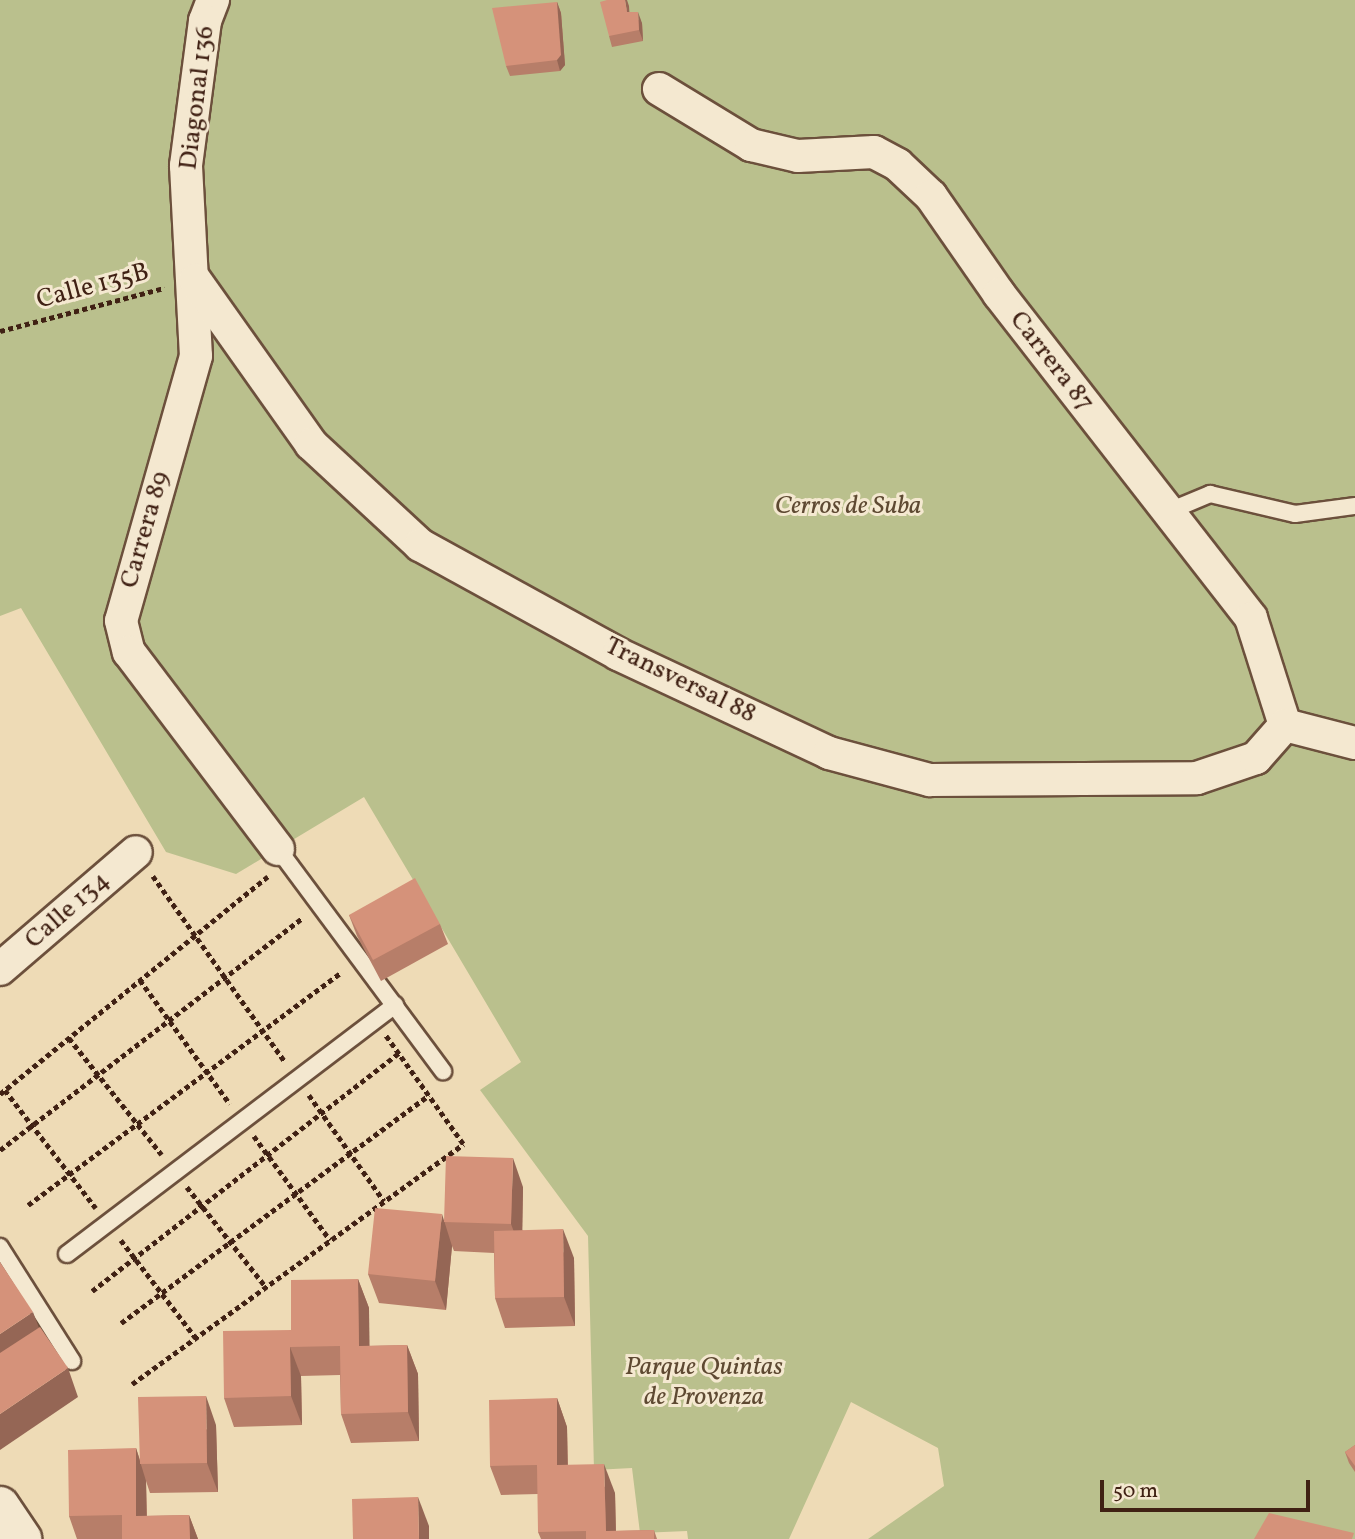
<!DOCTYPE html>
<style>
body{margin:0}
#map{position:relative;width:1355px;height:1539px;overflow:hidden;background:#eedbb6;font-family:Vollkorn,serif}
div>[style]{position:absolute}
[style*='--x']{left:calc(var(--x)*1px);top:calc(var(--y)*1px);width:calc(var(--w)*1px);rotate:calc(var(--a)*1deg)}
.green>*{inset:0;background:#bac08d}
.path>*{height:4.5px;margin-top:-2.25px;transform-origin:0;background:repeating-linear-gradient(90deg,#402114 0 5px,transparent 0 8.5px)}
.roads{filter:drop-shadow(2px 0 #6c503c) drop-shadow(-2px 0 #6c503c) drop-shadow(0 2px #6c503c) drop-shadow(0 -2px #6c503c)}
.service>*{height:16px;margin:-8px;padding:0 8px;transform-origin:8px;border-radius:8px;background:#f4e8d0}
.minor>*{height:32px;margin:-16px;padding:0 16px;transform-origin:16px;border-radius:16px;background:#f4e8d0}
.secondary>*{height:38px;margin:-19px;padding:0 19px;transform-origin:19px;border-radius:19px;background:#f4e8d0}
.wall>*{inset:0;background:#b77e69}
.shaded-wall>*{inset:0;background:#956655}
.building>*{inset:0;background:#d5927a}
span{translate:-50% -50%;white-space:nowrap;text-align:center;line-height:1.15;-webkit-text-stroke:6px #f4e8d0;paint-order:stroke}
.street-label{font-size:26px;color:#402114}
.park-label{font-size:26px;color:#5e4932;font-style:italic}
.scale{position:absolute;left:1100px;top:1480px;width:210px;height:32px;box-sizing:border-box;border:4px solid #402114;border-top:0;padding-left:9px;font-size:21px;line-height:24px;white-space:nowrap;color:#402114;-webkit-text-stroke:5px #f4e8d0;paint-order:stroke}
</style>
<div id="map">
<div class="green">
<i style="clip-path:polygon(0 0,1355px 0,1355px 1539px,868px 1539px,944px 1486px,938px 1448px,851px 1402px,789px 1539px,688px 1539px,687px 1531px,640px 1533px,632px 1468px,594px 1470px,588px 1236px,480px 1090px,521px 1062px,364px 797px,236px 874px,166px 852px,21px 608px,0 616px)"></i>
</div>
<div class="path">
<i style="--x:0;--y:331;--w:170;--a:-14.7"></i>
<i style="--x:153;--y:876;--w:229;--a:54.6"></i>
<i style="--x:140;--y:980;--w:153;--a:54"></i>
<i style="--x:69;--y:1038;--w:149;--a:51.5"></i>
<i style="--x:5;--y:1090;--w:149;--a:52.4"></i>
<i style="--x:0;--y:1094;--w:345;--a:-39.1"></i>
<i style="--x:309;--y:1095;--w:130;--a:54.7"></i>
<i style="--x:254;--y:1136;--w:129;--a:53.8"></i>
<i style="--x:0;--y:1150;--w:381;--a:-37.5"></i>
<i style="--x:187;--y:1187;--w:127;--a:51.7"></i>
<i style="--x:28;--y:1205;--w:389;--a:-36.6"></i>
<i style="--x:121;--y:1240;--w:123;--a:52.6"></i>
<i style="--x:92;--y:1291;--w:388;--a:-37.8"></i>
<i style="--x:121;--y:1323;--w:383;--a:-36.5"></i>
<i style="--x:132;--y:1384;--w:409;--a:-35.9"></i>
<i style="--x:463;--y:1144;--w:133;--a:-125.5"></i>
</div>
<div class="roads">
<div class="service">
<i style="--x:1167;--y:512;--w:47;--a:-22.7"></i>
<i style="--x:1210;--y:494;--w:87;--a:13.2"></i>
<i style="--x:1295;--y:514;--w:61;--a:-7.6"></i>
<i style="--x:278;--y:849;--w:277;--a:53.4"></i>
<i style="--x:0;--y:1247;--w:135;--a:57.7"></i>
<i style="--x:67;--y:1254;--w:412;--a:-37.2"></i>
</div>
<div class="minor">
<i style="--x:213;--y:0;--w:22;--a:111"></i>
<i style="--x:205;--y:21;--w:146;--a:97.5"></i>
<i style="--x:186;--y:166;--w:190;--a:87"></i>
<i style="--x:196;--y:356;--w:275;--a:105.8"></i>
<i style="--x:121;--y:621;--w:32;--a:76"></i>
<i style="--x:129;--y:652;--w:247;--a:52.9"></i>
<i style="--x:659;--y:89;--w:108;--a:31.3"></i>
<i style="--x:751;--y:145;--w:48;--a:13.2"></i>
<i style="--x:798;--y:156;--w:76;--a:-3"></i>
<i style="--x:874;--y:152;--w:27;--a:28"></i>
<i style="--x:898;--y:165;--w:45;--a:43.2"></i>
<i style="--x:931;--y:196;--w:119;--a:55.2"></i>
<i style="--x:999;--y:294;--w:410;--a:52.1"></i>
<i style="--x:1251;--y:618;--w:112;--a:72.4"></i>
<i style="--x:195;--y:280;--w:201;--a:54.7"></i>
<i style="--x:311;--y:444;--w:149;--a:42.8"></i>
<i style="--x:420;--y:545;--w:226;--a:28.8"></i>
<i style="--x:618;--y:654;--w:233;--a:25.1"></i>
<i style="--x:829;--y:753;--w:105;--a:15"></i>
<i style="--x:930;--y:780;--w:267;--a:-0.4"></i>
<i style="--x:1197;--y:778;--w:62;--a:-18.7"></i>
<i style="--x:1256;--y:758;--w:44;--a:-48.7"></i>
<i style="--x:1285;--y:725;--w:72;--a:14.4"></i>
<i style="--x:0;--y:969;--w:179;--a:-40.7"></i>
</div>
<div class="secondary">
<i style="--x:0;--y:1506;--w:40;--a:56"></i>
</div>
</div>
<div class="wall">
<i style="clip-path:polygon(557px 2px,561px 13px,565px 65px,560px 71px,510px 76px,506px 66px)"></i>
<i style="clip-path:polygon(629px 6px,629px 12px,642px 23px,643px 41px,612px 47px,609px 36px)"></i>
<i style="clip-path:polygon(349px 915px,440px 924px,448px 944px,381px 981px,357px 936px)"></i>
<i style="clip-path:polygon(523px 1187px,522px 1230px,574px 1258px,575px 1326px,505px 1328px,495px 1298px,494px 1253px,454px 1251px,452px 1246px,446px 1310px,379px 1303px,368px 1274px,444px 1220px)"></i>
<i style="clip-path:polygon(358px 1279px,369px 1308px,369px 1346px,407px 1345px,418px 1374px,419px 1441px,351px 1443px,341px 1414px,340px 1375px,301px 1376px,302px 1425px,234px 1427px,224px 1398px,291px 1330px)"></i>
<i style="clip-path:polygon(557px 1398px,567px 1427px,568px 1465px,615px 1493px,616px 1531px,654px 1530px,657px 1539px,541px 1539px,538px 1532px,538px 1494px,501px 1495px,490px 1466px)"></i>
<i style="clip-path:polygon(216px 1425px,218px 1492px,150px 1493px,146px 1481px,147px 1516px,189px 1515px,198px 1539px,77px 1539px,69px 1516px,136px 1448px,140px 1460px)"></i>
<i style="clip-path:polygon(1355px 1445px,1355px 1472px,1349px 1463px,1345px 1452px)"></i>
</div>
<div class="shaded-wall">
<i style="clip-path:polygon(625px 0,627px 0,629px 6px,630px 23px,627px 12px)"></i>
<i style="clip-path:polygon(557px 2px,561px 13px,565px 65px,560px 71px,557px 60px)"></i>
<i style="clip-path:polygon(638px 12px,642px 23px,643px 41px,639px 30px)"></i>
<i style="clip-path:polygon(513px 1158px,523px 1187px,522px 1253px,511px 1224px)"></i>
<i style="clip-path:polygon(442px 1214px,452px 1246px,446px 1310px,435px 1281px)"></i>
<i style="clip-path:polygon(563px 1229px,574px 1258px,575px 1326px,564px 1297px)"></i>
<i style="clip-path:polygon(358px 1279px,369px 1308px,370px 1376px,359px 1346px)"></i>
<i style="clip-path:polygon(33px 1312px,44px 1341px,0 1370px,0 1334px)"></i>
<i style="clip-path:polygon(407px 1345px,418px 1374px,419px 1441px,408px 1412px)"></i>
<i style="clip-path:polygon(290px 1347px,301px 1376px,302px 1425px,291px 1396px)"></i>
<i style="clip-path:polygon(68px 1368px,78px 1397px,0 1450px,0 1414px)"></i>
<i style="clip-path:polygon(206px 1396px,216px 1425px,218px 1492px,207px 1463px)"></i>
<i style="clip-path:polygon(557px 1398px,567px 1427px,568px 1494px,557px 1465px)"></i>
<i style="clip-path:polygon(136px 1448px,146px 1481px,147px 1539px,136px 1516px)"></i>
<i style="clip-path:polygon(604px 1464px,615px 1493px,616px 1539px,606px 1531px)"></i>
<i style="clip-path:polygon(418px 1497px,429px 1526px,429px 1539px,419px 1539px)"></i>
<i style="clip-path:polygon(189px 1515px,198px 1539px,190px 1539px)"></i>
</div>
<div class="building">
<i style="clip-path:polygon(607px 0,625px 0,627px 12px,638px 12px,639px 30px,609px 36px,600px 2px)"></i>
<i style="clip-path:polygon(557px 2px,561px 55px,557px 60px,506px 66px,492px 8px)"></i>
<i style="clip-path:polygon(415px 878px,440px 924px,373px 960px,349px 915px)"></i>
<i style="clip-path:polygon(446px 1156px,513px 1158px,511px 1224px,444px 1222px)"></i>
<i style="clip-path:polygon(375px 1208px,442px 1214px,435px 1281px,368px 1274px)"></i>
<i style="clip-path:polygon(563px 1229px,564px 1297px,495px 1298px,494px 1231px)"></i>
<i style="clip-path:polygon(0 1262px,33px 1312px,0 1334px)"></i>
<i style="clip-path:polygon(358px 1279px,359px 1346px,407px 1345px,408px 1412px,341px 1414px,340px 1346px,290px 1347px,291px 1396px,224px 1398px,223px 1331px,291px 1330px,291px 1280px)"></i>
<i style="clip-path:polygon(40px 1327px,68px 1368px,0 1414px,0 1353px)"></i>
<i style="clip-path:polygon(206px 1396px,207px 1463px,140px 1464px,138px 1397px)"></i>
<i style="clip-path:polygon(557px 1398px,557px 1465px,604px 1464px,606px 1531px,654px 1530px,654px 1539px,586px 1539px,586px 1531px,538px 1532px,537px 1465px,490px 1466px,489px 1400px)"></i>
<i style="clip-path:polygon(1355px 1445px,1355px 1466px,1345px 1452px)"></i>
<i style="clip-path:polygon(136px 1448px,136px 1516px,189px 1515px,190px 1539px,122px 1539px,122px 1515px,69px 1516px,68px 1450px)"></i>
<i style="clip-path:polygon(418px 1497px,419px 1539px,353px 1539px,352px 1499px)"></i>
<i style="clip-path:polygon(1269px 1513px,1354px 1533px,1352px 1539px,1254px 1539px)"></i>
</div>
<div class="street-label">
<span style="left:198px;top:98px;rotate:-83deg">Diagonal 136</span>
<span style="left:93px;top:287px;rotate:-15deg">Calle 135B</span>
<span style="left:1051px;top:362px;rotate:52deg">Carrera 87</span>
<span style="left:146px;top:530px;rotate:-74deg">Carrera 89</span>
<span style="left:680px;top:681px;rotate:26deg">Transversal 88</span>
<span style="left:68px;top:911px;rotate:-41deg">Calle 134</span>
</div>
<div class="park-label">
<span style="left:848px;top:507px">Cerros de Suba</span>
<span style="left:704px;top:1383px">Parque Quintas<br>de Provenza</span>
</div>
<div class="scale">50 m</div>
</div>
